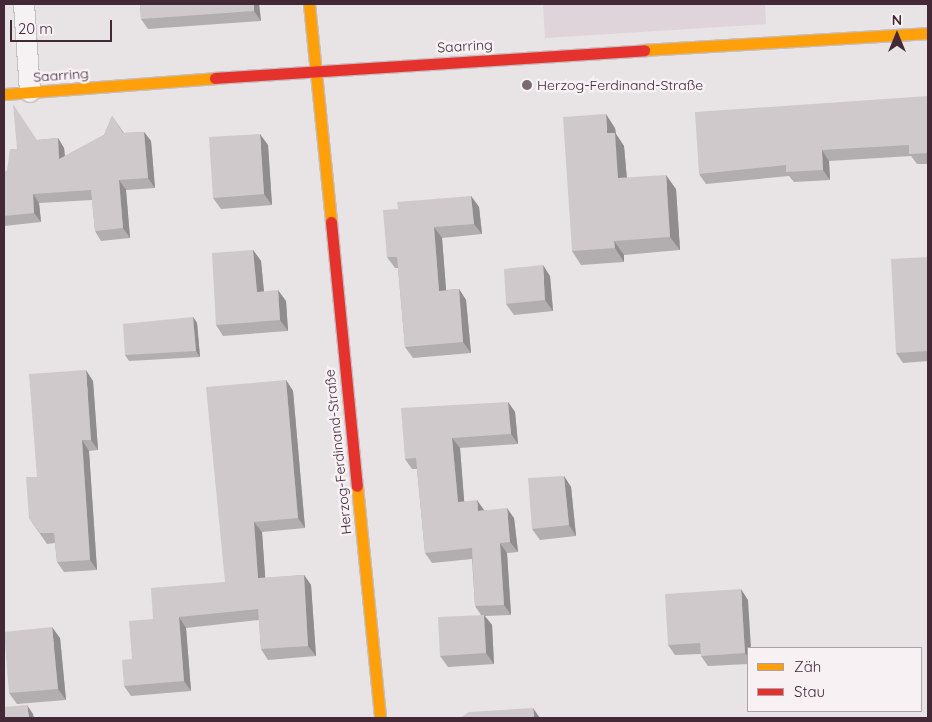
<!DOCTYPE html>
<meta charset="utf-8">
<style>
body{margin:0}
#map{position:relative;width:932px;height:722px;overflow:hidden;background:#e8e3e5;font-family:Quicksand,sans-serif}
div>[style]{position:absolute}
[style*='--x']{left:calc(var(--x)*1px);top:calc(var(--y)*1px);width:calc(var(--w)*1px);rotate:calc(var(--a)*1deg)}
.built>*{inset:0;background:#ded4d9}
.roads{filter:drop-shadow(1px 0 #c4bfc1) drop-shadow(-1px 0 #c4bfc1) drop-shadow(0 1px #c4bfc1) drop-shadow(0 -1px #c4bfc1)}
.lane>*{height:20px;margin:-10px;padding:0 10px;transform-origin:10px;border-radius:10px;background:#f5f2f3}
.slow>*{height:11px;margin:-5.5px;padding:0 5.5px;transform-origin:5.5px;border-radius:5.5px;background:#ff9f0a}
.jam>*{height:11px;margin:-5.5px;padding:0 5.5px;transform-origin:5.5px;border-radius:5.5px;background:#e5322d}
.wall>*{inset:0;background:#b2adaf}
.shaded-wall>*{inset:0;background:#918d8f}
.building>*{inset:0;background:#cfc9cc}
.dots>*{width:14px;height:14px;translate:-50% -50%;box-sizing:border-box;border:2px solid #f7f1f4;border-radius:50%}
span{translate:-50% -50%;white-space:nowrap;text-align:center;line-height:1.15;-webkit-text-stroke:5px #f7f1f4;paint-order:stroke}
.street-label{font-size:14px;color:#422935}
.poi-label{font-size:14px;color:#422935}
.left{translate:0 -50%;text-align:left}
.frame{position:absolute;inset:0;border:5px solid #422935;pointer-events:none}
.legend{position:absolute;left:747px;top:647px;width:175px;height:65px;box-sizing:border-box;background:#f7f1f4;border:1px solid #afa1a8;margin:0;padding:6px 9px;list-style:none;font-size:15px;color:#422935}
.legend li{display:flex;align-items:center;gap:10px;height:25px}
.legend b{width:25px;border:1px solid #afa1a8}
.north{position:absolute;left:872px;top:10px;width:50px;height:50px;-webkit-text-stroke:4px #f7f1f4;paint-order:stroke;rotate:0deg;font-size:14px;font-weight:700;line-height:20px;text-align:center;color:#422935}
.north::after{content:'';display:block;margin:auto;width:18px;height:22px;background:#422935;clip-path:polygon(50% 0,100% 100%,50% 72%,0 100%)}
.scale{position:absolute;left:10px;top:20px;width:102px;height:22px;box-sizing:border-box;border:2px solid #422935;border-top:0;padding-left:6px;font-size:15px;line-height:18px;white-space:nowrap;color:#422935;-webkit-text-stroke:4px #f7f1f4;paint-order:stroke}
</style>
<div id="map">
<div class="built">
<i style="clip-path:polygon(543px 4px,765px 4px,766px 24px,545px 38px)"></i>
</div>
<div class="roads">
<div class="lane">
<i style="--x:24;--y:4;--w:88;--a:86.1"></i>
</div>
<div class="slow">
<i style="--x:309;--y:4;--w:219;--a:84.2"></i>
<i style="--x:644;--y:50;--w:285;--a:-3.4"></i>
<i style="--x:4;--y:94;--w:212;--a:-4.3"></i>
<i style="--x:357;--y:486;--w:233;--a:84.3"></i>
</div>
<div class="jam">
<i style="--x:215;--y:78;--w:430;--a:-3.7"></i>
<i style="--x:331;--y:222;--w:265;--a:84.4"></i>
</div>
</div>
<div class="wall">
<i style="clip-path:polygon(140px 4px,259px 4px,261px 21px,148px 29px,141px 19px)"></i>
<i style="clip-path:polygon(928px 96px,928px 164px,917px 164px,911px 156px,829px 161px,830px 180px,794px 182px,789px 176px,706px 184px,699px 174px)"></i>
<i style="clip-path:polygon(112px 116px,124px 133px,144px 132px,151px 141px,155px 188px,126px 190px,130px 238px,101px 241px,95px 231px,92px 200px,39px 203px,41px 222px,4px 226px,4px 172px,7px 171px,17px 149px,37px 140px,58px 138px,64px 148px,65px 156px,104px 135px)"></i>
<i style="clip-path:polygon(615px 128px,616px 134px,624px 146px,627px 178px,676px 189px,680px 250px,624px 255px,624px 262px,581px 265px,572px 251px)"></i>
<i style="clip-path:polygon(268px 145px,272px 205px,221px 209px,213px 198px)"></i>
<i style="clip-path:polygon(471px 196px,479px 207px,482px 234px,442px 238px,446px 290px,459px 289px,466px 300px,471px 353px,413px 358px,405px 347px,398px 268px,395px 268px,387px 257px)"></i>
<i style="clip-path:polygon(253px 250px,261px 261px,264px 292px,286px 301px,288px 331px,223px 336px,216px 325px)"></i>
<i style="clip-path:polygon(928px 257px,928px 361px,903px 363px,896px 353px)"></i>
<i style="clip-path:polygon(550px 276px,553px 311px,514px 315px,506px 304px)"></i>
<i style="clip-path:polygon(193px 317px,197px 323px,200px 357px,129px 361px,125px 355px)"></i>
<i style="clip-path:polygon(286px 380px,293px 391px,305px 528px,262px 532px,265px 578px,304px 575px,311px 585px,316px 656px,268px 660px,261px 649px,259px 620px,186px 628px,191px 691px,131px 696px,124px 686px,132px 659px,153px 619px,225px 582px)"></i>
<i style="clip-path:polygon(93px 381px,98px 450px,89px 451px,97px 570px,64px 572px,57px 562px,55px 543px,47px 544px,29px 518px)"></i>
<i style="clip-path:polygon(508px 402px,515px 412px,518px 444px,460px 448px,464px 501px,484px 510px,514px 518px,518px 552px,507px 553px,511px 615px,485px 616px,492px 625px,494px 664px,448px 667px,440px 656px,481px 615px,475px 606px,472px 559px,432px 563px,425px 553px,417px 469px,412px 469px,405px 459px)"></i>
<i style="clip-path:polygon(564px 476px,571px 487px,576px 536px,540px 540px,532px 529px)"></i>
<i style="clip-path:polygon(748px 600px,748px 664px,708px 666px,701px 656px,701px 654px,675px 655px,668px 645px)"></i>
<i style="clip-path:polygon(60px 638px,66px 700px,17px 704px,9px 693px)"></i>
</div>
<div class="shaded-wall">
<i style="clip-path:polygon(254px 4px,259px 4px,261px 21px,254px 11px)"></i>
<i style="clip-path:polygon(606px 114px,615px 128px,616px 134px,624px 146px,628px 192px,618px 178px,607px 133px)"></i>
<i style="clip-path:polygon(144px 132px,151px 141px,155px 188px,148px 178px)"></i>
<i style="clip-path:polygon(260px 134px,268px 145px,272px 205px,264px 194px)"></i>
<i style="clip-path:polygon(58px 138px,64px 148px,66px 168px,59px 159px)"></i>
<i style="clip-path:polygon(822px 150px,829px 161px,830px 180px,823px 170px)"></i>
<i style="clip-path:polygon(666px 175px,676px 189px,680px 250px,670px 237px)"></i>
<i style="clip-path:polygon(119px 180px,126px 190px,130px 238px,123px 228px)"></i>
<i style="clip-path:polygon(33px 194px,39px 203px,41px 222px,34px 213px)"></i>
<i style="clip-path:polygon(471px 196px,479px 207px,482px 234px,474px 224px)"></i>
<i style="clip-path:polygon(434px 227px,442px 238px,447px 302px,439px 291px)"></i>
<i style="clip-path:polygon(614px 241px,624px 255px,624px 262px,615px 248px)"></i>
<i style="clip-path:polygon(253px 250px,261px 261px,265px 303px,257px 292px)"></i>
<i style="clip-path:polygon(543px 265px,550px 276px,553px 311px,545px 300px)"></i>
<i style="clip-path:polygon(459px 289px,466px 300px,471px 353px,463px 342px)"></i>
<i style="clip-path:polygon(278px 290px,286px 301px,288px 331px,280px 320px)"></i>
<i style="clip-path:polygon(193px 317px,197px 323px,200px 357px,196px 351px)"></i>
<i style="clip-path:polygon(86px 370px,93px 381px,98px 450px,91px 440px)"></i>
<i style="clip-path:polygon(286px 380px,293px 391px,305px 528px,298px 518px)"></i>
<i style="clip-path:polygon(508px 402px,515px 412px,518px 444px,511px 434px)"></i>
<i style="clip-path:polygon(452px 438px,460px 448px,465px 512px,458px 502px)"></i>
<i style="clip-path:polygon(82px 440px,89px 451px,97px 570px,90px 560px)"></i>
<i style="clip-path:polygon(564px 476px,571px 487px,576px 536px,569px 525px)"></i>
<i style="clip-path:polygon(477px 500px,484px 510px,478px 511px)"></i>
<i style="clip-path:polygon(507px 508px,514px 518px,518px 552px,510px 542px)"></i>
<i style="clip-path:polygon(254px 522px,262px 532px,266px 588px,258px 578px)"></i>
<i style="clip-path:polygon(500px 543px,507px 553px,511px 615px,504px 605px)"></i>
<i style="clip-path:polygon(304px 575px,311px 585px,316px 656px,308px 646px)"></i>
<i style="clip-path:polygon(741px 589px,748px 600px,751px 648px,748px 648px,748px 657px,745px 653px)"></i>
<i style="clip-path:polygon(484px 615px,492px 625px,494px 664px,486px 653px)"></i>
<i style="clip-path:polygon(179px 617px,186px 628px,191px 691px,184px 681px)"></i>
<i style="clip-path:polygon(52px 627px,60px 638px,66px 700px,58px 689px)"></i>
<i style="clip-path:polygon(27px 705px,33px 714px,34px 718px,29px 718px)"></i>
<i style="clip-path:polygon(533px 708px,540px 718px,534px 718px)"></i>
</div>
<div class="building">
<i style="clip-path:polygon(140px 4px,254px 4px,254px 11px,141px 19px)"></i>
<i style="clip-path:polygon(928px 96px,928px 153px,909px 154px,909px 145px,822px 150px,823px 170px,786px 172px,786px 165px,699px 174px,695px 112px)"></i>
<i style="clip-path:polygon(13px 104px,37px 140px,58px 138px,59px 159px,104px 135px,112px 116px,123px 133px,144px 132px,148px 178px,119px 180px,123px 228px,95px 231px,91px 190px,33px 194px,34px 213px,4px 216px,4px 172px,7px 171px,10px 149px,17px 149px)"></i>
<i style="clip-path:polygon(606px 114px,607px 133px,615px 133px,618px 178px,666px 175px,670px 237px,614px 241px,615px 248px,572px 251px,563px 117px)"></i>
<i style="clip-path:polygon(260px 134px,264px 194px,213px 198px,209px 137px)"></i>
<i style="clip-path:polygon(471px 196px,474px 224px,434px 227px,439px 291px,459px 289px,463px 342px,405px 347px,397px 257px,387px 257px,383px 210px,398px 209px,397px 202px)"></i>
<i style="clip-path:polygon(253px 250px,257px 292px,278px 290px,280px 320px,216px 325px,212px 253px)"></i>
<i style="clip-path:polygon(928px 257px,928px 351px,896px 353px,891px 259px)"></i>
<i style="clip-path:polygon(543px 265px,545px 300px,506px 304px,504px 269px)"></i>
<i style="clip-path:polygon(193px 317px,196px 351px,125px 355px,123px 324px)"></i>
<i style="clip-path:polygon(86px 370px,91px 440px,82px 440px,90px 560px,57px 562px,54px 533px,40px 533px,29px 518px,26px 477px,37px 477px,29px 374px)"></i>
<i style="clip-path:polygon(286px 380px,298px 518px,254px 522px,258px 578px,304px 575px,308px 646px,261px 649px,258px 609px,179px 617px,184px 681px,124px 686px,122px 660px,132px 659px,129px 621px,153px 619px,151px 588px,225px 582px,206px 387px)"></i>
<i style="clip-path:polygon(508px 402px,511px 434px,452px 438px,458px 502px,477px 500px,478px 511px,507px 508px,510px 542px,500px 543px,504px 605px,475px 606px,472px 548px,425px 553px,416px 458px,405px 459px,401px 408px)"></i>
<i style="clip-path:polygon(564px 476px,569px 525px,532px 529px,528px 478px)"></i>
<i style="clip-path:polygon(741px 589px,745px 653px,701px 656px,700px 643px,668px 645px,665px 594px)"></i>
<i style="clip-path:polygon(484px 615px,486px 653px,440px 656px,438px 617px)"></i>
<i style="clip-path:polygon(52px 627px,58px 689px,9px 693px,4px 632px)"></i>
<i style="clip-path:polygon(27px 705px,29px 718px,4px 718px,4px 707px)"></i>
<i style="clip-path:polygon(533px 708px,534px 718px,460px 718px,469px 712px)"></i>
</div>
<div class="dots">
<i style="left:527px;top:85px;background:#7c6a73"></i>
</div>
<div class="street-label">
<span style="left:465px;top:46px;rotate:-3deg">Saarring</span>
<span style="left:61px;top:75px;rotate:-4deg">Saarring</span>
<span style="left:338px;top:452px;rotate:-96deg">Herzog-Ferdinand-Straße</span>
</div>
<div class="poi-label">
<span class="left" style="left:537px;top:85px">Herzog-Ferdinand-Straße</span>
</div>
<div class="frame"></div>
<ul class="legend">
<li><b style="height:6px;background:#ff9f0a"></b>Zäh</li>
<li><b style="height:6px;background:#e5322d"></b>Stau</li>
</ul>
<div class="north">N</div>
<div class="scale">20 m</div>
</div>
